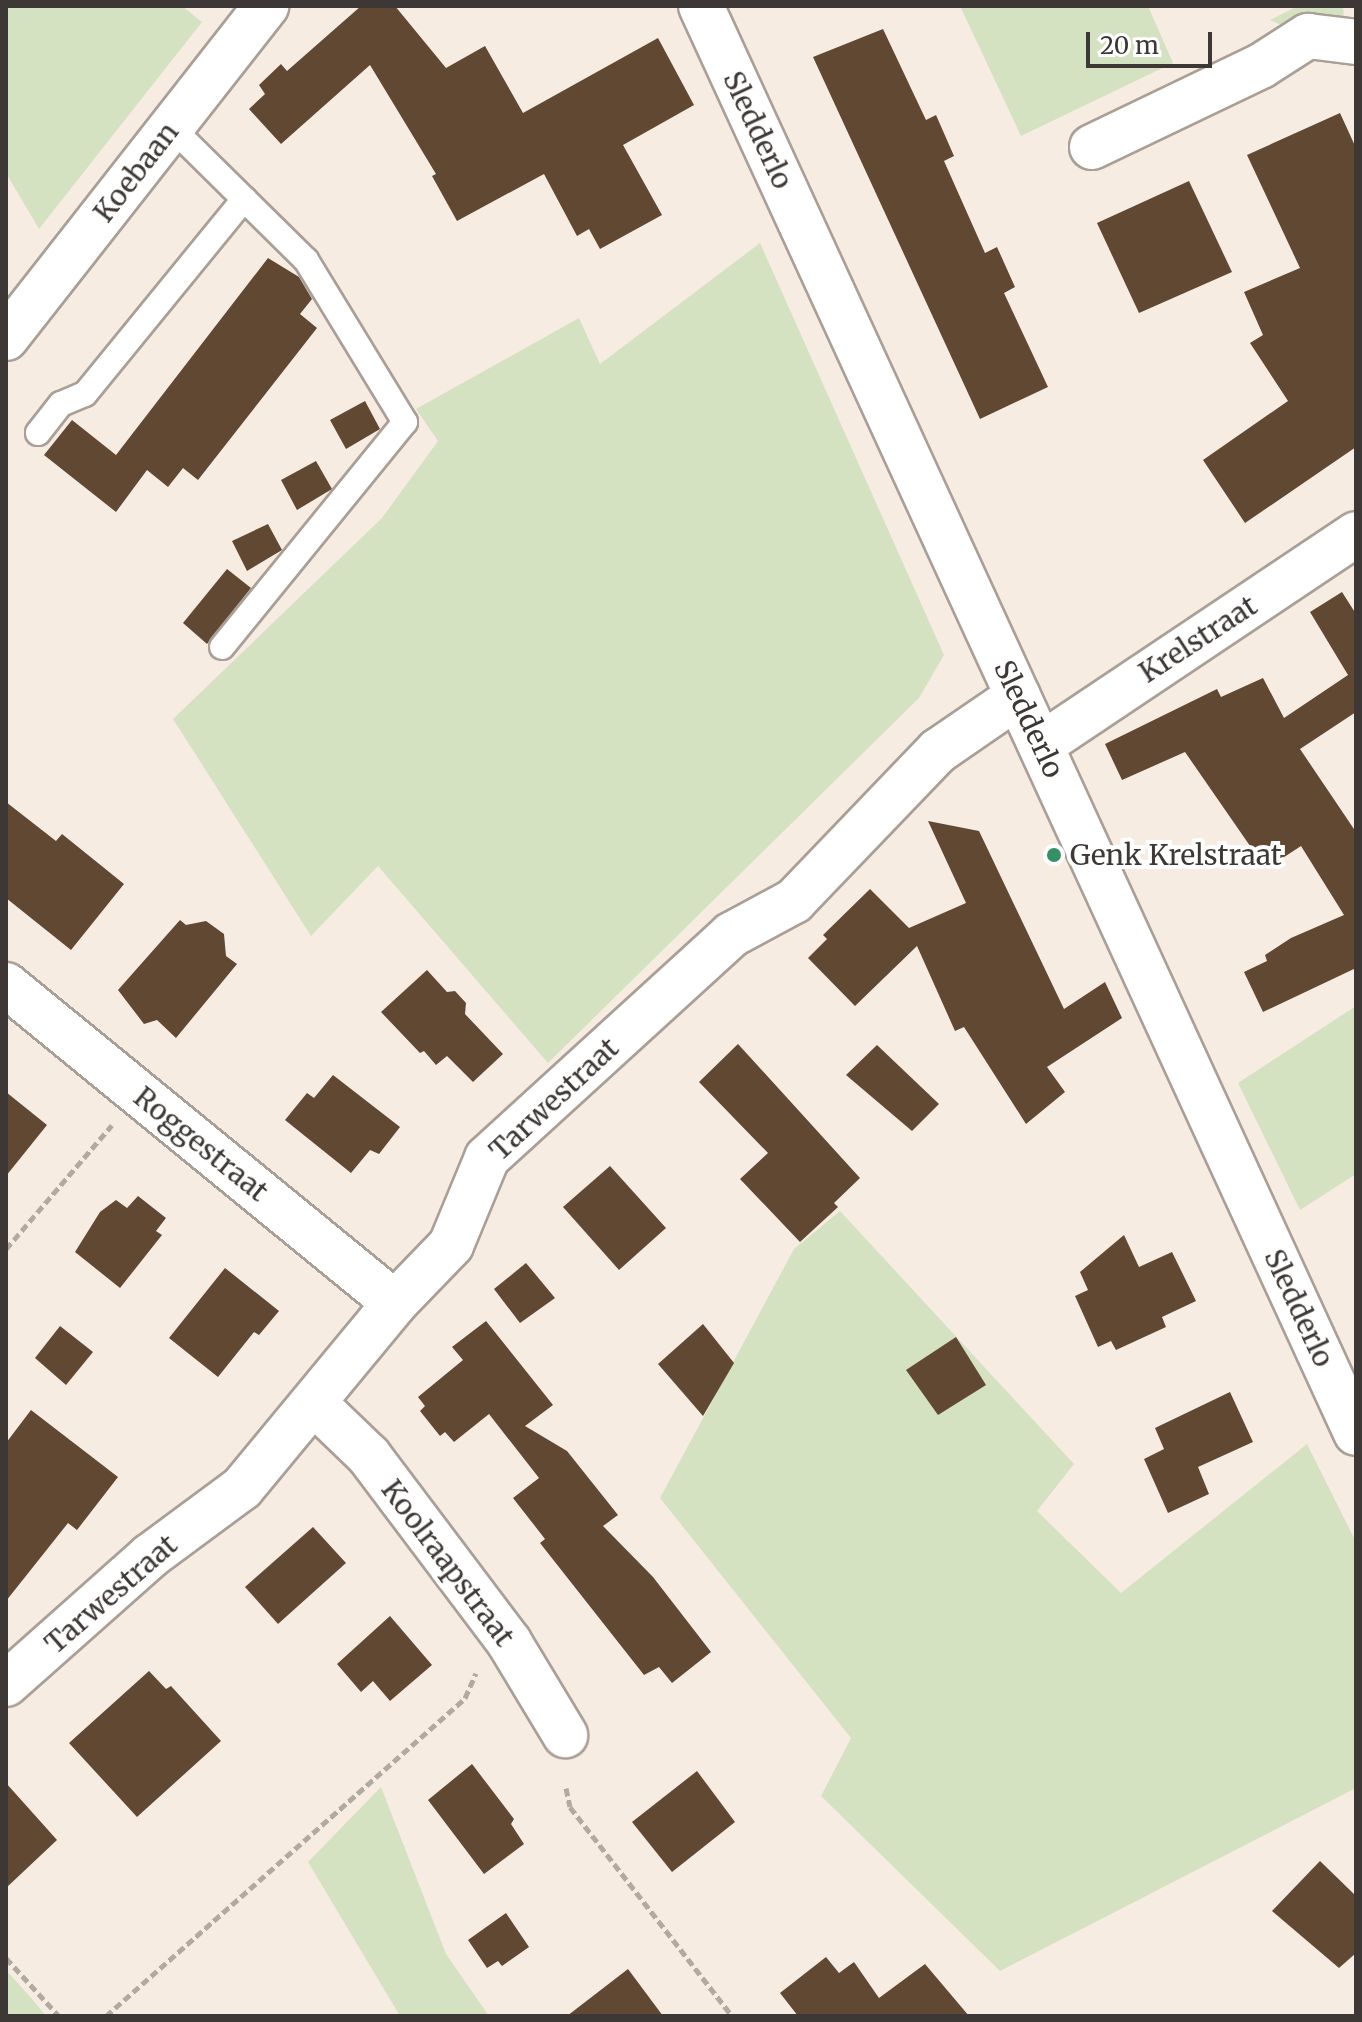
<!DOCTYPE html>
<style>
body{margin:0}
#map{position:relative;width:1362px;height:2022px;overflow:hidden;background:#f7ece2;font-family:Merriweather,serif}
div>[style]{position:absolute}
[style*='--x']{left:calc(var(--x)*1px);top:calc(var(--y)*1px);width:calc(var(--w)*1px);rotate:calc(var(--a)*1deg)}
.green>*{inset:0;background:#d4e2c2}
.building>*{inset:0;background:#604832}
.path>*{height:5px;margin-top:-2.5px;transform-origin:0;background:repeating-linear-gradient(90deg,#b2a9a1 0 8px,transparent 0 12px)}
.roads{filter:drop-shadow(2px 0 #aa9f96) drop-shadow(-2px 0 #aa9f96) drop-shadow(0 2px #aa9f96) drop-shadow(0 -2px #aa9f96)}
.service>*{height:24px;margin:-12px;padding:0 12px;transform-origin:12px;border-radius:12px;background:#fff}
.minor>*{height:44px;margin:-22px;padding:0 22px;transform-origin:22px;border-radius:22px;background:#fff}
.tertiary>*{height:44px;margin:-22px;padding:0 22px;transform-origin:22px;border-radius:22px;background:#fff}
.dots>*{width:22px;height:22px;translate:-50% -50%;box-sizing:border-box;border:4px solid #fff;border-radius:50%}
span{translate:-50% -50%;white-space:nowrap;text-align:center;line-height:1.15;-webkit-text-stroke:8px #fff;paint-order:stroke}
.street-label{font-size:28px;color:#3d3835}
.poi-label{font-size:28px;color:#3d3835}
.left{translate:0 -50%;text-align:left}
.frame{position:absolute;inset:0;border:8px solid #3d3835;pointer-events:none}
.scale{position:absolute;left:1086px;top:32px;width:126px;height:36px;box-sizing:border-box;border:4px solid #3d3835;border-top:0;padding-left:10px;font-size:24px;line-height:28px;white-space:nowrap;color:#3d3835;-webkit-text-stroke:6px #fff;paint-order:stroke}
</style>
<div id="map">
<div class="green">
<i style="clip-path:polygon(6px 6px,182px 6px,202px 22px,39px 229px,6px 173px)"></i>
<i style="clip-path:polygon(960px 6px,1148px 6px,1173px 63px,1021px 136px)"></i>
<i style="clip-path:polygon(1298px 6px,1343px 6px,1344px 17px,1293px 30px,1270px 20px)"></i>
<i style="clip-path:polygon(760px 243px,944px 655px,919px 698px,548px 1063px,378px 866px,311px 936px,173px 719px,382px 518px,438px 441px,416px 409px,579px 318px,600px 364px)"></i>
<i style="clip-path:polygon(1356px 1006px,1356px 1174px,1300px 1210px,1238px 1083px)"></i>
<i style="clip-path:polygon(840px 1211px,1074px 1464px,1037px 1511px,1121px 1593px,1307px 1444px,1356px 1542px,1356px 1788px,1000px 1971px,821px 1796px,851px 1738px,660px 1498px,794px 1249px)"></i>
<i style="clip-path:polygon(381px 1787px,446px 1954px,489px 2016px,400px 2016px,308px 1862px)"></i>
<i style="clip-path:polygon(6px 1970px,33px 2000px,46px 2016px,6px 2016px)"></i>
</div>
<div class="building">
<i style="clip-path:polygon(361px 6px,395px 6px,446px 68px,485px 46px,523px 113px,658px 38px,694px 105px,623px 145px,662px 215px,600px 249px,589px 229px,577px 236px,544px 174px,457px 221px,432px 176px,436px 174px,370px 65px,281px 144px,249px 109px,265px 94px,259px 85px,281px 64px,287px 71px)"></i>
<i style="clip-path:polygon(883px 29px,926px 120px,936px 115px,954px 156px,944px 161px,985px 253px,997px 247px,1015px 287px,1004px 293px,1048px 387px,980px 419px,813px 57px)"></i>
<i style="clip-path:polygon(1340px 113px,1356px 148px,1356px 447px,1245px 523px,1203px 460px,1288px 401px,1250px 343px,1263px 335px,1244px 292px,1300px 268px,1247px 155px)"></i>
<i style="clip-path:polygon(1189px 181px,1232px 272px,1139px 313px,1097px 223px)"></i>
<i style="clip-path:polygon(268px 258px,299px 277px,312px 299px,300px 314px,317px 328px,198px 480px,183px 468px,168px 487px,147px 470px,116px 512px,44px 455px,72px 420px,116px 455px)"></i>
<i style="clip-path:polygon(365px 401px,380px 429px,346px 449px,330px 420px)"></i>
<i style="clip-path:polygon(316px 461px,332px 489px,297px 510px,281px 480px)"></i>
<i style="clip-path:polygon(268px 524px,282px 550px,247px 571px,232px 541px)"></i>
<i style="clip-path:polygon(227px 569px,251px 588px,207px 644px,183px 623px)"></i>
<i style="clip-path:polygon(1342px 592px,1356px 614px,1356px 712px,1300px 749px,1356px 832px,1356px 968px,1263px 1012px,1244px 972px,1267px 961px,1265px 955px,1291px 938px,1344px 915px,1301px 846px,1266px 869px,1185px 752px,1122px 780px,1105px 744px,1217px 689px,1221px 697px,1263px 678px,1284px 718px,1348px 675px,1310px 612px)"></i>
<i style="clip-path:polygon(6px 802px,56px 841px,62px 834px,124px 884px,71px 950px,6px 898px)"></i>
<i style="clip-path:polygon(928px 821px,979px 831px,1064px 1009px,1105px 982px,1122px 1018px,1047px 1067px,1065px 1092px,1026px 1124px,964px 1027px,955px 1031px,917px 946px,855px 1006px,808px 958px,827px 939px,823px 935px,870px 889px,909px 928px,966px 903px)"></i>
<i style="clip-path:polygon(180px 920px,186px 925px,206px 921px,224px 934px,226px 956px,237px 964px,176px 1038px,157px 1020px,144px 1024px,118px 990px)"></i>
<i style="clip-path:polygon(427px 970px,447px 992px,455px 991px,466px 1003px,465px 1014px,503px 1054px,473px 1082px,447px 1056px,436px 1065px,424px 1051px,420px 1053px,381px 1012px)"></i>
<i style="clip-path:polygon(738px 1044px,860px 1178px,834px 1203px,838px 1207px,800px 1242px,740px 1179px,768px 1153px,699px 1082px)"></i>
<i style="clip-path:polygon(877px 1045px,939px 1104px,912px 1131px,846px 1075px)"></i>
<i style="clip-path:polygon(333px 1075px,400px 1127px,379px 1154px,370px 1150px,351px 1173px,285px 1120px,307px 1093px,314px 1098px)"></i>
<i style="clip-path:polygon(6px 1092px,47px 1125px,6px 1176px)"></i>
<i style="clip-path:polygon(610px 1166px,666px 1228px,619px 1270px,563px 1207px)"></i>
<i style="clip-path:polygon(138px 1196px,166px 1218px,156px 1231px,162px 1235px,120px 1288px,75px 1252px,100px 1212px,116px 1200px,127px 1208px)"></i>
<i style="clip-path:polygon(1124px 1235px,1139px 1267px,1172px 1252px,1196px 1301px,1162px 1317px,1166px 1327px,1116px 1350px,1111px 1341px,1098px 1347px,1075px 1296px,1088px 1290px,1080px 1272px)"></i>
<i style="clip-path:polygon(526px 1263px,555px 1298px,520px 1323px,494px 1289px)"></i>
<i style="clip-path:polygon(225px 1268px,279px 1311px,259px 1335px,254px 1332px,218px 1377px,169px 1338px)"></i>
<i style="clip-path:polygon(486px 1321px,553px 1405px,525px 1426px,567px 1451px,618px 1515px,603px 1526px,653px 1577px,711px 1652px,672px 1683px,659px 1667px,644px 1675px,540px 1543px,545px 1539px,513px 1498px,539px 1478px,489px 1414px,454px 1442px,445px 1432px,440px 1436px,420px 1411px,425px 1406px,418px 1397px,463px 1360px,452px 1347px)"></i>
<i style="clip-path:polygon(703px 1324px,734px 1363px,703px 1416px,658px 1364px)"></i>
<i style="clip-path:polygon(60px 1326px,93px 1352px,66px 1385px,35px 1358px)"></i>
<i style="clip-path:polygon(956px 1337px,986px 1385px,938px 1415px,906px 1370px)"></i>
<i style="clip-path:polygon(1230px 1392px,1253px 1442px,1198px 1467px,1209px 1494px,1168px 1513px,1144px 1459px,1164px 1449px,1155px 1428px)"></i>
<i style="clip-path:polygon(31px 1410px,118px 1477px,77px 1530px,68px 1523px,6px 1601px,6px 1443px)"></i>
<i style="clip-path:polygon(313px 1527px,346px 1563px,278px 1624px,245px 1587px)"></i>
<i style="clip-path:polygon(390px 1616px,432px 1665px,390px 1701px,373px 1681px,361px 1692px,337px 1664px)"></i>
<i style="clip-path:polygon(149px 1671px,166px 1689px,171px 1686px,221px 1741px,137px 1817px,69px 1743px)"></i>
<i style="clip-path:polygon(472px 1764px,514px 1819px,511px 1824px,524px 1844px,484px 1874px,428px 1800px)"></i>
<i style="clip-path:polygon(697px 1771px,735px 1822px,672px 1872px,632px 1822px)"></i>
<i style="clip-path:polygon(6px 1783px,57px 1840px,6px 1888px)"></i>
<i style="clip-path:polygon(1320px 1861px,1356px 1896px,1356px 1953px,1339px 1968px,1272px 1911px)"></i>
<i style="clip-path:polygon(506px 1913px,529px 1947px,502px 1966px,498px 1961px,487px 1968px,468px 1940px)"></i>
<i style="clip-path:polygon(826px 1957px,839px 1973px,854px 1962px,879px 1998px,925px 1964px,969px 2016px,798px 2016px,780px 1993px)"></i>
<i style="clip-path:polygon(628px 1969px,663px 2016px,567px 2016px)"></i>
</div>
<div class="path">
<i style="--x:6;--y:1249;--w:163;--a:-49.5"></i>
<i style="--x:566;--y:1788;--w:19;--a:78"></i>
<i style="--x:570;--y:1807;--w:264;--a:52.2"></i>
<i style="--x:6;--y:1958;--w:79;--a:47.6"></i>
<i style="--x:106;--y:2016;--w:480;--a:-41.5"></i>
<i style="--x:465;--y:1698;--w:27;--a:-66"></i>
</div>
<div class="roads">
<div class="service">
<i style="--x:171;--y:127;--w:190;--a:44.6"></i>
<i style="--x:306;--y:260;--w:190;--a:58.6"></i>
<i style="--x:405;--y:422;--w:290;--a:129.1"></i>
<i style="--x:38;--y:433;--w:37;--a:-52"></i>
<i style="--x:61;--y:404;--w:26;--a:-23"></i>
<i style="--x:85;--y:394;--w:252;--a:-50.8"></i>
</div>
<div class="minor">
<i style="--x:1092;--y:147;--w:187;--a:-25.6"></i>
<i style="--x:1261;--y:66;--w:56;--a:-32.6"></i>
<i style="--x:1308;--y:36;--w:48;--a:7.1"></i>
<i style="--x:6;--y:338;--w:422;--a:-51.9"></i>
<i style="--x:1041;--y:745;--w:379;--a:-33.8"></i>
<i style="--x:6;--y:985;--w:502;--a:39.27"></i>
<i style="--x:315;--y:1404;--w:75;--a:43.9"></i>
<i style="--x:369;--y:1456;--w:233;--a:53"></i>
<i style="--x:509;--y:1642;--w:109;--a:58.9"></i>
<i style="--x:6;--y:1684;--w:193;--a:-41.6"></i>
<i style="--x:150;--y:1556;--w:114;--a:-36.5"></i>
<i style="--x:242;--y:1488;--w:240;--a:-50.4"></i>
<i style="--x:395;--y:1303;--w:81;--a:-46"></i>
<i style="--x:451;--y:1245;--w:94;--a:-67.5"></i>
<i style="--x:487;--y:1158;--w:331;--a:-42.4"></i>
<i style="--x:731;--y:935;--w:72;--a:-28.4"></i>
<i style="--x:794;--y:901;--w:208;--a:-46.2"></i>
<i style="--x:938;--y:751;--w:97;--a:-34.5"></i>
</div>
<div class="tertiary">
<i style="--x:701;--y:6;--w:1570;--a:65.34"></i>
</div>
</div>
<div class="dots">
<i style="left:1054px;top:855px;background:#369066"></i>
</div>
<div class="street-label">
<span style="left:758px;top:130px;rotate:65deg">Sledderlo</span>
<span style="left:136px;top:172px;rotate:-52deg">Koebaan</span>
<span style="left:1198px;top:639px;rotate:-33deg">Krelstraat</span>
<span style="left:1029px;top:719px;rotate:65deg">Sledderlo</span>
<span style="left:554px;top:1099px;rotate:-43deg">Tarwestraat</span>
<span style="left:201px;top:1144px;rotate:39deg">Roggestraat</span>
<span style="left:1299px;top:1308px;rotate:65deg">Sledderlo</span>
<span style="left:448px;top:1563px;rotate:53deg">Koolraapstraat</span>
<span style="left:111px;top:1594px;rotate:-41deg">Tarwestraat</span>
</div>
<div class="poi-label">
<span class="left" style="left:1070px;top:855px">Genk Krelstraat</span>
</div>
<div class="frame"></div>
<div class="scale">20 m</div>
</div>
